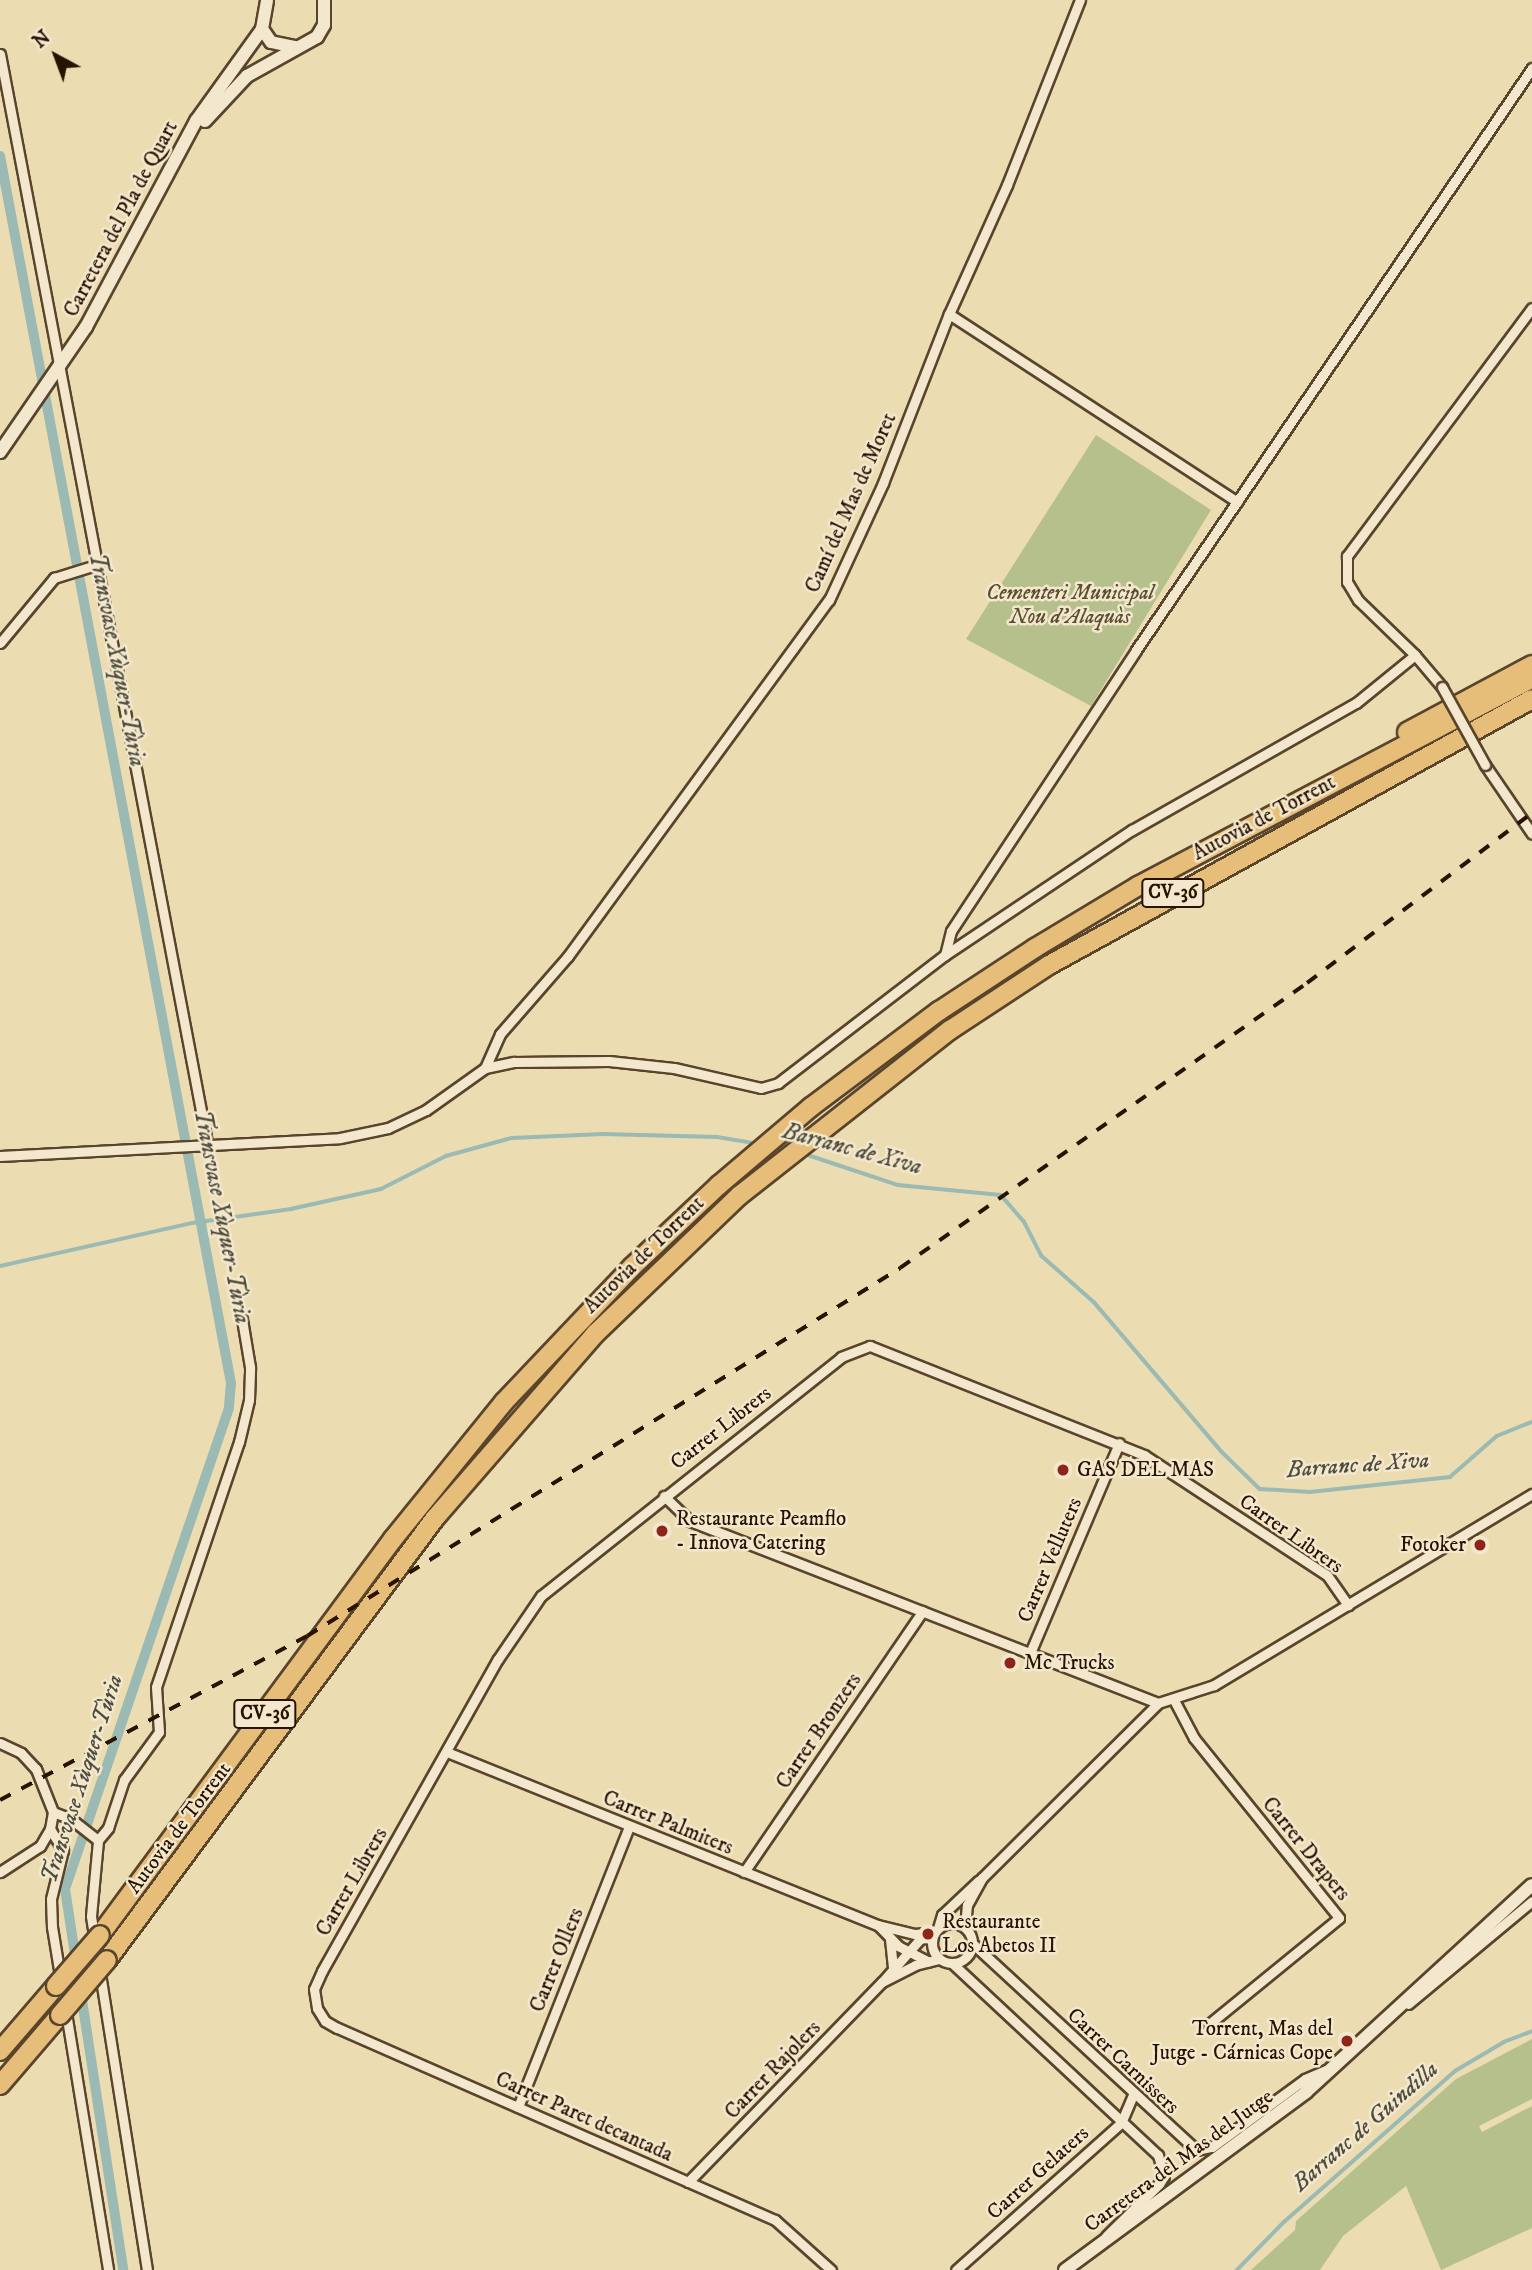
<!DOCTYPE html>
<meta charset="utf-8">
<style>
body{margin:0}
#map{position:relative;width:1532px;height:2270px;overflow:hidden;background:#ecdcb2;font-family:"IM FELL DW Pica",serif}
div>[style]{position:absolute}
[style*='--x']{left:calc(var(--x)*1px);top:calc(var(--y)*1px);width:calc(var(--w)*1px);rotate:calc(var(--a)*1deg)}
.green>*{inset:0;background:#b6c08d}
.stream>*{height:3.5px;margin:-1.75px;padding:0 1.75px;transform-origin:1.75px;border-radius:1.75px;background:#9abab3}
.canal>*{height:10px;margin:-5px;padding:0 5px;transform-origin:5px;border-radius:5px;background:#9abab3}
.roads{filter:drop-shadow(2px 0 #59442c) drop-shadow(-2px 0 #59442c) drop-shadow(0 2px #59442c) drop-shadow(0 -2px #59442c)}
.street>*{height:9px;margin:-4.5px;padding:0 4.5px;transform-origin:4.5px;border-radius:4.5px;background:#f3e8cd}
.street>.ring{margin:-4.5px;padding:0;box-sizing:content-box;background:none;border:9px solid #f3e8cd;border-radius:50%}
.secondary>*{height:12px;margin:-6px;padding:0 6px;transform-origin:6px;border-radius:6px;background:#f3e8cd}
.highway>*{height:18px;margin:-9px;padding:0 9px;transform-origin:9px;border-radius:9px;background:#e6be79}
.rail>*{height:3.5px;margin-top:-1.75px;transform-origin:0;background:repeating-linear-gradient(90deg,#281200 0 12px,transparent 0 24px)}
.bridges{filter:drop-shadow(2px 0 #59442c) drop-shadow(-2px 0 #59442c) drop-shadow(0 2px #59442c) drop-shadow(0 -2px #59442c)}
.street-bridge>*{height:9px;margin:-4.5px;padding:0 4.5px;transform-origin:4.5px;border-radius:4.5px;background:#f3e8cd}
.highway-bridge>*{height:18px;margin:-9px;padding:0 9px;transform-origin:9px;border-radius:9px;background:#e6be79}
.dots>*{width:19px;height:19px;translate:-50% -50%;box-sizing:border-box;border:4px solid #f3e8cd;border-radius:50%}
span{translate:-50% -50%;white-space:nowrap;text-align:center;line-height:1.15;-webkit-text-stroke:5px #f3e8cd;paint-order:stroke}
.shield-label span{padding:2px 5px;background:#f3e8cd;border:2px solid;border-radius:5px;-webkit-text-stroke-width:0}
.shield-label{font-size:19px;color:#281200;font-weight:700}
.street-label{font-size:21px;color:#281200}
.park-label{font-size:21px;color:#5a4f31;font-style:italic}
.poi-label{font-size:21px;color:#281200}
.left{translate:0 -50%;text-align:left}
.right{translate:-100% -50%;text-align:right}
.water-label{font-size:23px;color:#504d3f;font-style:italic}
.north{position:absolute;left:21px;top:21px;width:70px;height:70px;-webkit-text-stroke:5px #f3e8cd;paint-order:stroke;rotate:319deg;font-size:19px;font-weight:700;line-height:28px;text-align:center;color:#281200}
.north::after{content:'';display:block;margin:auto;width:24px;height:32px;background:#281200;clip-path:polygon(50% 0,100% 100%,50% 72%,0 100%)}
</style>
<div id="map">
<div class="green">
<i style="clip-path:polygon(1096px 435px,1211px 510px,1091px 706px,966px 639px)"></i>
<i style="clip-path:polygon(1532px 2039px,1532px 2099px,1479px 2126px,1482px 2132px,1532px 2106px,1532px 2228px,1441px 2270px,1406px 2186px,1343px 2236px,1320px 2270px,1251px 2270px,1295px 2230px,1296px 2221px,1456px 2079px)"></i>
</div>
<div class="stream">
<i style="--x:805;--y:1154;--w:98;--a:18.4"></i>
<i style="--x:898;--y:1185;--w:103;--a:5.5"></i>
<i style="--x:1001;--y:1195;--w:35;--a:49"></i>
<i style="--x:1024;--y:1221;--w:39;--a:63"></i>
<i style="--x:1042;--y:1256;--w:69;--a:41.5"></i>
<i style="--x:1094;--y:1302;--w:197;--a:49.5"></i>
<i style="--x:1222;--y:1452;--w:53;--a:44.2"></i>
<i style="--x:1260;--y:1489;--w:50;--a:3.4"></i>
<i style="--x:1310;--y:1492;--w:141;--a:-6.1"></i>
<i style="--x:1450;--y:1477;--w:62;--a:-41.1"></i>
<i style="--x:1497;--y:1436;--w:38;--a:-22"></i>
<i style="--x:0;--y:1266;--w:197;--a:-12.6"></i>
<i style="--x:192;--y:1223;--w:100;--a:-8"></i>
<i style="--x:291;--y:1209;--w:92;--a:-12.5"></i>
<i style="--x:381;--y:1189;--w:73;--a:-26.9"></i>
<i style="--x:446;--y:1156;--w:68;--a:-15.3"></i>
<i style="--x:512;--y:1138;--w:91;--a:-2.5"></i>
<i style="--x:603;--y:1134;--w:114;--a:1.5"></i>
<i style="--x:717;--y:1137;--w:44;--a:9.2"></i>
<i style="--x:1237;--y:2270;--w:67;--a:-45.6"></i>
<i style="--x:1284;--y:2222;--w:228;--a:-41.4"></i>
<i style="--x:1455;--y:2071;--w:57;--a:-30.6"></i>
<i style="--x:1504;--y:2042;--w:30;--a:-21"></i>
</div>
<div class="canal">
<i style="--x:0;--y:156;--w:1249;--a:79.34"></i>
<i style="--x:231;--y:1383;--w:25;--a:95"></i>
<i style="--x:229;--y:1408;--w:508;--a:108.83"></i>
<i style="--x:65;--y:1889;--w:385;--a:81.3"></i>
</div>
<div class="roads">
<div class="street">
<i style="--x:0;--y:54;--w:1108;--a:79.23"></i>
<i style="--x:949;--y:314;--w:344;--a:33.1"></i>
<i style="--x:0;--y:643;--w:85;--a:-50.3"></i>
<i style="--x:54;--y:578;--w:47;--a:-17.3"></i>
<i style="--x:1415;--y:655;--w:42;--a:49.8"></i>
<i style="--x:1485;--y:765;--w:83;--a:55.7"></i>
<i style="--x:945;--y:955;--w:25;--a:-76"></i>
<i style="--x:951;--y:931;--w:336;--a:-56.6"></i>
<i style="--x:1136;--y:650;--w:704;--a:-55.77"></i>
<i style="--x:485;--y:1068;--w:37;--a:-66"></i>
<i style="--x:500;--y:1034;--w:103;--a:-48.9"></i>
<i style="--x:568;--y:956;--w:441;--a:-53.8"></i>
<i style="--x:829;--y:600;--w:129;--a:-65.2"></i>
<i style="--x:883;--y:483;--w:181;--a:-68.7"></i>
<i style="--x:949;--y:314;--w:141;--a:-65.8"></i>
<i style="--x:1007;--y:185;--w:199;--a:-68.5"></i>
<i style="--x:0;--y:1156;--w:340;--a:-3"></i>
<i style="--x:340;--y:1138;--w:49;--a:-11.8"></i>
<i style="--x:388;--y:1128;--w:42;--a:-25.3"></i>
<i style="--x:426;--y:1110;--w:72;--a:-35.4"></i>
<i style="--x:485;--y:1068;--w:30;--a:-12"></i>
<i style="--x:514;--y:1062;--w:95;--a:-0.6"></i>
<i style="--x:609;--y:1061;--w:65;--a:6.1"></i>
<i style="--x:674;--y:1068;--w:89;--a:12.9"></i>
<i style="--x:761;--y:1088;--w:18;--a:-16"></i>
<i style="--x:778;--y:1083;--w:210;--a:-37.5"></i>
<i style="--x:945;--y:955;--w:225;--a:-33.8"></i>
<i style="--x:1132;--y:830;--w:257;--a:-29.6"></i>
<i style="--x:1356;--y:703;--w:76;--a:-39.1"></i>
<i style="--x:1415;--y:655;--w:79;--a:-136"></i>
<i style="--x:1358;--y:600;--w:21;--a:-121"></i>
<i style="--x:1347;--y:582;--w:26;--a:-90"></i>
<i style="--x:1347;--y:556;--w:309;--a:-53.3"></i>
<i style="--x:664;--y:1496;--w:36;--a:44"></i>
<i style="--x:690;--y:1521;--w:502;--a:21.25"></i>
<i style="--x:1158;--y:1703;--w:59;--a:-17.8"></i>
<i style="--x:1214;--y:1685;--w:371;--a:-31"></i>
<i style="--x:1030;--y:1653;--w:228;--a:-67"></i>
<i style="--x:1174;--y:1700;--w:43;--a:62.2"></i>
<i style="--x:1194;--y:1738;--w:231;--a:51.1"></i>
<i style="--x:1339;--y:1918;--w:168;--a:140.8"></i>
<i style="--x:0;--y:1743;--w:23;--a:25"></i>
<i style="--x:21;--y:1753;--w:22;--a:47"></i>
<i style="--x:36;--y:1769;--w:46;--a:68.4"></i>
<i style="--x:53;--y:1812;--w:17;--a:100"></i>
<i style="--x:50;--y:1829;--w:20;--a:120"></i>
<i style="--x:40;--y:1846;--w:48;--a:147"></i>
<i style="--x:447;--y:1752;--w:464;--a:21.9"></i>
<i style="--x:878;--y:1925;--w:38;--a:14"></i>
<i style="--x:915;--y:1934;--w:20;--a:-6"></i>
<i style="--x:53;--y:1812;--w:19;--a:21"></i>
<i style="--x:71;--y:1819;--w:34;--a:38"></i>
<i style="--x:50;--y:1829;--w:25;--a:58"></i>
<i style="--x:63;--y:1850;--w:50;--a:103.8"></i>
<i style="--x:51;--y:1899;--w:28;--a:88"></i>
<i style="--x:52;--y:1927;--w:348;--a:80.7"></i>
<i style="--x:744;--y:1872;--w:316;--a:-55.6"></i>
<i class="ring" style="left:932px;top:1923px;width:31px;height:31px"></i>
<i style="--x:879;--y:1926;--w:28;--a:46"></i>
<i style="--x:898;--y:1946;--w:34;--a:27"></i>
<i style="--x:965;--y:1927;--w:22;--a:-85"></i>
<i style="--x:967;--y:1905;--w:31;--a:-61"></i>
<i style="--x:982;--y:1878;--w:248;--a:-44.8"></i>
<i style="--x:938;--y:1928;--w:14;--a:-73"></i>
<i style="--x:942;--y:1915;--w:50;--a:-43.4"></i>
<i style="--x:890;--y:1939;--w:28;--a:84"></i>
<i style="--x:972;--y:1943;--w:305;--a:42.7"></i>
<i style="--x:1196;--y:2150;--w:16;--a:-11"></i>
<i style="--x:1212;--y:2147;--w:115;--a:-36.2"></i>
<i style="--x:1305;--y:2079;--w:23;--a:-23"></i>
<i style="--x:953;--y:1964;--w:280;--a:43"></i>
<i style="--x:1158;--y:2155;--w:22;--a:74"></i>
<i style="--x:1164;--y:2176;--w:9;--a:122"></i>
<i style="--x:1159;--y:2184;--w:74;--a:135.5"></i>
<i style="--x:883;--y:1981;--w:56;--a:-48.6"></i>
<i style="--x:920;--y:1939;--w:10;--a:-11"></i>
<i style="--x:1408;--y:2004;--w:161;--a:-39.7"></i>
<i style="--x:518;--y:2107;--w:301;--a:-68.4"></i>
<i style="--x:688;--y:2182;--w:279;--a:-45.9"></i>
<i style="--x:882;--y:1982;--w:37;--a:-27"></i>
<i style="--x:915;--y:1965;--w:25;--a:-14"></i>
<i style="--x:147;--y:2270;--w:358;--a:-99"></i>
<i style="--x:91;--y:1916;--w:76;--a:-84.7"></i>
<i style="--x:98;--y:1840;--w:16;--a:-50"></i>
<i style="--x:108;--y:1828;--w:51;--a:-71.6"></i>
<i style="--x:124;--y:1780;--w:59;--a:-53.9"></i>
<i style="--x:159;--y:1732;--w:45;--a:-93.8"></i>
<i style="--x:156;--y:1687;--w:259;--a:-71.3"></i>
<i style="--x:239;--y:1442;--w:43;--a:-76.6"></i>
<i style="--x:249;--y:1400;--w:33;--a:-88"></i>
<i style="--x:250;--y:1367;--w:49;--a:-99.5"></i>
<i style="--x:831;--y:2270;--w:75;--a:-138.2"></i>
<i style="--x:775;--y:2220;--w:478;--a:-156.3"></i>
<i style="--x:337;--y:2028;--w:14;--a:-150"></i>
<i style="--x:325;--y:2021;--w:15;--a:-122"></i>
<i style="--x:317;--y:2008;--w:19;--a:-99"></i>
<i style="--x:314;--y:1989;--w:20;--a:-66"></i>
<i style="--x:322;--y:1971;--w:358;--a:-60.6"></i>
<i style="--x:498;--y:1659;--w:76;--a:-55.7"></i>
<i style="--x:541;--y:1596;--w:384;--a:-38.5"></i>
<i style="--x:841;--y:1357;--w:31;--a:-21"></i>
<i style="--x:870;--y:1346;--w:295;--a:21.7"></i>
<i style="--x:1144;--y:1455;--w:219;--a:33.3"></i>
<i style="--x:1327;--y:1575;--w:37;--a:55"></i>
<i style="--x:956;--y:2270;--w:221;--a:-41.7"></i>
<i style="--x:1121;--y:2123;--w:30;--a:-67"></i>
</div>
<div class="secondary">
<i style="--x:262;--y:29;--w:16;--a:55"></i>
<i style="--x:271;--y:42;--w:25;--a:12"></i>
<i style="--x:205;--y:121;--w:62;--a:-47"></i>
<i style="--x:247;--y:76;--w:80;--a:-29.1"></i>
<i style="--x:317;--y:37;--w:14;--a:-60"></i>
<i style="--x:324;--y:25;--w:25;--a:-90"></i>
<i style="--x:0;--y:452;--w:152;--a:-55.5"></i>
<i style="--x:86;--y:327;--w:234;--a:-61.9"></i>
<i style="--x:196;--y:121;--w:113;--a:-54.3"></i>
<i style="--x:262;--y:29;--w:29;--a:-80"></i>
<i style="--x:1065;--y:2270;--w:300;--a:-36.4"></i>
<i style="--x:1306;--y:2092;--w:306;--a:-42.5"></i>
</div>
<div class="highway">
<i style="--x:1407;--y:732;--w:142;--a:-28.2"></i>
<i style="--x:100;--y:1935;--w:493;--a:-53.5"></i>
<i style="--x:393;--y:1539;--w:176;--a:-51"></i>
<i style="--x:504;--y:1402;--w:186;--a:-46.5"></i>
<i style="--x:632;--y:1267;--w:120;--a:-43.3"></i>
<i style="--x:719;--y:1185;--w:121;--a:-40.3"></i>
<i style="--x:811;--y:1107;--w:160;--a:-36.9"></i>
<i style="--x:939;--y:1011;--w:115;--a:-33.3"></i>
<i style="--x:1035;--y:948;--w:120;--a:-31"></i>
<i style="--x:1138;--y:886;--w:446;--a:-27.8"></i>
<i style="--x:107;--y:1960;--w:550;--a:-53.42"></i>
<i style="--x:435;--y:1518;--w:245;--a:-49"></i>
<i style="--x:596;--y:1333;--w:199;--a:-43.8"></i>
<i style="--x:740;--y:1195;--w:267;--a:-38.2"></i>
<i style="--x:950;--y:1030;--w:118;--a:-33.3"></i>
<i style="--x:1049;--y:965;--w:551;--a:-28.84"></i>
<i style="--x:0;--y:2051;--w:86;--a:-49.3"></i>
<i style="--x:0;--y:2085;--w:92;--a:-49.4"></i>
</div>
</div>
<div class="rail">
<i style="--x:0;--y:1800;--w:348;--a:-28.1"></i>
<i style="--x:307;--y:1636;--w:698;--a:-31.82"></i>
<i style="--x:900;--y:1268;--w:497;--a:-35"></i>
<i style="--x:1307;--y:983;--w:282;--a:-37.1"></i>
</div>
<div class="bridges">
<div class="street-bridge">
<i style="--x:1442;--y:687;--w:89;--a:61.1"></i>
</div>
<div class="highway-bridge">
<i style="--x:56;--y:1986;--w:67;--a:-49.2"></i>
<i style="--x:60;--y:2015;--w:72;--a:-49.5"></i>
</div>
</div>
<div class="dots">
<i style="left:1063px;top:1470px;background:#8f2418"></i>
<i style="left:662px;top:1531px;background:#8f2418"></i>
<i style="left:1480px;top:1545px;background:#8f2418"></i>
<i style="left:1010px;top:1663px;background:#8f2418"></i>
<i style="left:928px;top:1934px;background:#8f2418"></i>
<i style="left:1347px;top:2041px;background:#8f2418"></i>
</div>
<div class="shield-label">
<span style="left:1173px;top:893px">CV-36</span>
<span style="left:265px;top:1714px">CV-36</span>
</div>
<div class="street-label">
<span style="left:121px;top:219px;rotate:-62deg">Carretera del Pla de Quart</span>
<span style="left:851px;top:503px;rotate:-66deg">Camí del Mas de Moret</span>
<span style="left:1264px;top:818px;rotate:-28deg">Autovia de Torrent</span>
<span style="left:644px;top:1255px;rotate:-44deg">Autovia de Torrent</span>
<span style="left:721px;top:1428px;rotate:-38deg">Carrer Librers</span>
<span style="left:1291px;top:1534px;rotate:35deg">Carrer Librers</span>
<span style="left:1050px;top:1560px;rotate:-67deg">Carrer Velluters</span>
<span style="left:819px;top:1731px;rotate:-56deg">Carrer Bronzers</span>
<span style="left:668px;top:1823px;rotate:22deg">Carrer Palmiters</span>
<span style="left:179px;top:1828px;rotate:-53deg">Autovia de Torrent</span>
<span style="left:1306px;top:1849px;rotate:51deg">Carrer Drapers</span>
<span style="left:352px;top:1882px;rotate:-60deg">Carrer Librers</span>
<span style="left:557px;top:1960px;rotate:-68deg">Carrer Ollers</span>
<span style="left:1123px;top:2061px;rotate:43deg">Carrer Carnissers</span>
<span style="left:773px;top:2070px;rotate:-46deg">Carrer Rajolers</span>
<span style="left:584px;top:2117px;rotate:24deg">Carrer Paret decantada</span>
<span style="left:1179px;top:2161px;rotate:-36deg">Carretera del Mas del Jutge</span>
<span style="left:1038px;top:2173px;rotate:-42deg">Carrer Gelaters</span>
</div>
<div class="park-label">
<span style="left:1070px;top:605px">Cementeri Municipal<br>Nou d'Alaquàs</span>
</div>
<div class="poi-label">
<span class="left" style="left:1077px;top:1470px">GAS DEL MAS</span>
<span class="left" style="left:676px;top:1531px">Restaurante Peamflo<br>- Innova Catering</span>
<span class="right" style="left:1466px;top:1545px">Fotoker</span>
<span class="left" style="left:1024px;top:1663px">Mc Trucks</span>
<span class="left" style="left:942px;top:1934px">Restaurante<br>Los Abetos II</span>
<span class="right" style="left:1333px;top:2041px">Torrent, Mas del<br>Jutge - Cárnicas Cope</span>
</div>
<div class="water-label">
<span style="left:116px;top:660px;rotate:79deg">Transvase Xùquer-Tùria</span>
<span style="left:852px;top:1150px;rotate:15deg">Barranc de Xiva</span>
<span style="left:221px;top:1217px;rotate:79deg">Transvase Xùquer-Tùria</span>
<span style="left:1358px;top:1466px;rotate:-4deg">Barranc de Xiva</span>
<span style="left:83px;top:1779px;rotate:-72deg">Transvase Xùquer-Tùria</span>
<span style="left:1366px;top:2127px;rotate:-41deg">Barranc de Guindilla</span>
</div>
<div class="north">N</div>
</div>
